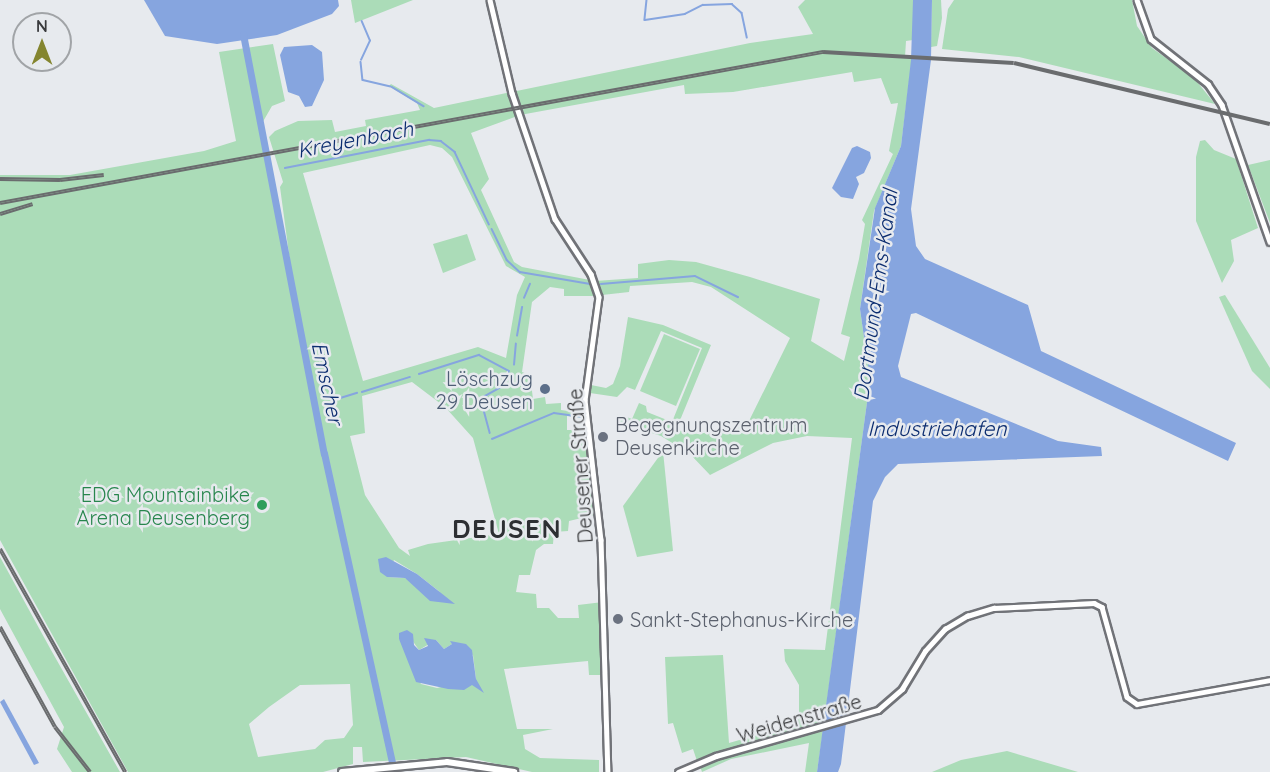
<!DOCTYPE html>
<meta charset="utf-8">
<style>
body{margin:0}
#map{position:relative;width:1270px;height:772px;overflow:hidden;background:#e7eaee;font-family:Quicksand,sans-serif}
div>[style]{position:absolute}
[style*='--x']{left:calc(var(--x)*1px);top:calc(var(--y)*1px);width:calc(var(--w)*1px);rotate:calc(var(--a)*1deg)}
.green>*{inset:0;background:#abdcb8}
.water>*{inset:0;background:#86a5df}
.stream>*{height:1.5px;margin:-0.75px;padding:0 0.75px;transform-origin:0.75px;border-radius:0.75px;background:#86a5df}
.river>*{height:7px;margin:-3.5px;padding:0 3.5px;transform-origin:3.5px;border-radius:3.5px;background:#86a5df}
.roads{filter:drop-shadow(2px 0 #717378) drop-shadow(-2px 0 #717378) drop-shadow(0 2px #717378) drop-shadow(0 -2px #717378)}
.minor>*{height:4.5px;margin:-2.25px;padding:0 2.25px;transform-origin:2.25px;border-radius:2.25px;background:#fff}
.major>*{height:6px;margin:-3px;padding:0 3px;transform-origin:3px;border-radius:3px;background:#fff}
.rail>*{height:4px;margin-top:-2px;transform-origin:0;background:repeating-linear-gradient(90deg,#e7eaee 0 4.5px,#6a6c6e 0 9px);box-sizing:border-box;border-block:2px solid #6a6c6e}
.dots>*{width:16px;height:16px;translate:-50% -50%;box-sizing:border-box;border:3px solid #e7eaee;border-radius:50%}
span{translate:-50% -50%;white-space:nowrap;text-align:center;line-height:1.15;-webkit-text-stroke:5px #e7eaee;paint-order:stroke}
.service-label{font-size:20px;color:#4e5e75}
.right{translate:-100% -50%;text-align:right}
.worship-label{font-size:20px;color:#5b616d}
.left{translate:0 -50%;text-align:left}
.street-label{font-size:20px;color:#393a3c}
.leisure-label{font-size:20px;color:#27864d}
.water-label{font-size:21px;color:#0b2c6f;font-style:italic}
.district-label{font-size:26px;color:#2d2f33;font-weight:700;letter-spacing:1.5px}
.north{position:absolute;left:12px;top:12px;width:60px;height:60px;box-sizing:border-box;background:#e7eaee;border:2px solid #a1a4a7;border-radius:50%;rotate:0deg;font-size:16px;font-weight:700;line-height:24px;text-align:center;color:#393a3c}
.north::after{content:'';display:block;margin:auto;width:21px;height:27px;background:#84852f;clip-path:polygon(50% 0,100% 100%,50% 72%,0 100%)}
</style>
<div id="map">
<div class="green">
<i style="clip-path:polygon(351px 0,413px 0,355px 23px)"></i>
<i style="clip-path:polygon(evenodd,805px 0,913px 0,913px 40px,906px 41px,905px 57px,912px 58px,901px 146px,874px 211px,860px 309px,870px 380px,824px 723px,697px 761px,693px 749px,682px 753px,673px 723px,668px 724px,665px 657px,723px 655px,729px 743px,778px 729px,799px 719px,799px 685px,785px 661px,784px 649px,825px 650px,852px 438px,807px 436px,773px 443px,710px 475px,690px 454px,661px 436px,615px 421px,618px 414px,632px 419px,639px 403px,646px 406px,647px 412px,672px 422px,702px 348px,661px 331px,635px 390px,627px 387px,617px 397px,590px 393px,591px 385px,606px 388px,613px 384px,620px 366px,628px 317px,663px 325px,711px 345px,676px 430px,698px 434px,747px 425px,790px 338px,711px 287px,692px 282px,630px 286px,629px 292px,593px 296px,564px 296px,564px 289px,550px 287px,532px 302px,522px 372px,530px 375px,533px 399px,545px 397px,546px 404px,561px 403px,561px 410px,582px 413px,582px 418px,567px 416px,567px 430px,584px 430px,594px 515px,569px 521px,568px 531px,554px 532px,553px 544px,544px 544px,536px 550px,530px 575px,519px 575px,516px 592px,536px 594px,537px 608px,549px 608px,558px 618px,579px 618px,578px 605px,603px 602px,606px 675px,589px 675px,588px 661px,504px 669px,517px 729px,553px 729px,523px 735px,525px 749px,540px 758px,599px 760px,599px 772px,532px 772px,466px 757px,363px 762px,362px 747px,353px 747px,353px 764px,323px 772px,128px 772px,0 540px,0 175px,70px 175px,204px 151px,236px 141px,219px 52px,273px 44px,285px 101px,272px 106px,261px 125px,296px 306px,280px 187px,283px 182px,269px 137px,275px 131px,298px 121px,332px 120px,335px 132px,366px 126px,365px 120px,420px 110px,417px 103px,389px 86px,391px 84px,434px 108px,750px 43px,813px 34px,798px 7px,805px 0,852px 72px,854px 82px,881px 78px,891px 104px,898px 103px,889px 151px,893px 154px,862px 220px,865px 224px,859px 259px,841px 334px,850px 337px,844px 361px,811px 341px,820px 299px,750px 277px,696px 262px,669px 260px,638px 264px,638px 278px,595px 281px,522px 267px,514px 262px,481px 190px,489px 179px,471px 133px,520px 115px,684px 85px,685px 94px,733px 92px,852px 72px,805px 0,430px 145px,442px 148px,452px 157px,506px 266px,525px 277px,517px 295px,506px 358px,478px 347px,363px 381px,303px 173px,430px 145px,805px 0,412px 382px,445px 407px,473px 438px,499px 534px,428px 544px,408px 550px,410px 556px,399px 548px,365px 495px,350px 436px,365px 433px,362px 396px,412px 382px,805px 0,394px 560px,417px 574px,440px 592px,405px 578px,387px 577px,394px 560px,805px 0,399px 638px,412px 640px,419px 650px,436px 640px,444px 649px,452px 644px,473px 655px,476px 679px,437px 688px,421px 684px,399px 638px,805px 0,350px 684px,353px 725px,344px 738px,325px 740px,315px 749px,258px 757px,249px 724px,269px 707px,300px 685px,350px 684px)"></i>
<i style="clip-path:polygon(932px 0,941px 0,942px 18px,937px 46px,931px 47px)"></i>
<i style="clip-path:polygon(954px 0,1132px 0,1137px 26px,1152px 48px,1194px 78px,1215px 104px,1019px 57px,942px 49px,948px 9px)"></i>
<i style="clip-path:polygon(1205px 140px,1214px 150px,1236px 159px,1258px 228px,1231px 240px,1234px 261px,1222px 283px,1196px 221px,1196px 157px,1200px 141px)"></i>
<i style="clip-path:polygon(1270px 160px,1270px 223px,1248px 165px)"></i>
<i style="clip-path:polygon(467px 234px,476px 260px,443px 273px,433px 244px)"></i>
<i style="clip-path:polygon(1225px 295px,1270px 368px,1270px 389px,1252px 371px,1219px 297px)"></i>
<i style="clip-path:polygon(664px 334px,700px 349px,676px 406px,640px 391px)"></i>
<i style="clip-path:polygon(663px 451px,673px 551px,637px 557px,623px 506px)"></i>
<i style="clip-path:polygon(0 557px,51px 650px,120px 772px,72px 772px,57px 749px,64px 727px,0 609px)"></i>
<i style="clip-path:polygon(823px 731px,817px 772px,805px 772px,809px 743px,731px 759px,702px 772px,700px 766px,724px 757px)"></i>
<i style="clip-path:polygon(1007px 751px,1078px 772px,932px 772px,961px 760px)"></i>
</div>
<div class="water">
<i style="clip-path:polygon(144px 0,338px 0,339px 6px,332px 14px,277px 35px,217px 44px,165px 36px)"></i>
<i style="clip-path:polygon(913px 0,932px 0,931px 60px,911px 209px,916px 246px,925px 259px,1028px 305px,1041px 351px,1236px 443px,1228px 461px,916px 313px,911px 314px,898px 366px,901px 377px,1058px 441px,1101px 447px,1102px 456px,898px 464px,885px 477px,873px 501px,841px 764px,838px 772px,817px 772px,870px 380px,860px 309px,875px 208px,901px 146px,911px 60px)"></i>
<i style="clip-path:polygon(312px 45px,322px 52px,324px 80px,312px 106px,305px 107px,299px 96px,288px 92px,280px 55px,284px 47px)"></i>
<i style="clip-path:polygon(857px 146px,870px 152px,871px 158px,864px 173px,856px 177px,859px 184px,853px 199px,841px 197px,832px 188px,852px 148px)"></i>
<i style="clip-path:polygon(386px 557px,417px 574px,455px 604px,430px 601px,405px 578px,387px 577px,380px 572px,378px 559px)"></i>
<i style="clip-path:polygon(407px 630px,413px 634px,414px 645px,419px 650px,428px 646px,424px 638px,436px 640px,444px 649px,452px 644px,450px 641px,466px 644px,472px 650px,476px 679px,484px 693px,472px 685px,464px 690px,448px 689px,416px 682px,399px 639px,399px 633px)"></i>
<i style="clip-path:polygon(4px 699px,39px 763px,34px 765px,0 702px)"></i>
</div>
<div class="stream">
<i style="--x:647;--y:0;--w:20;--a:96"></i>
<i style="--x:645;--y:20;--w:40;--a:-8.5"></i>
<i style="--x:685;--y:14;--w:20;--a:-27"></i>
<i style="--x:703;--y:5;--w:29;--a:-2"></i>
<i style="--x:732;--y:4;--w:13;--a:42"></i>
<i style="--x:742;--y:13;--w:25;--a:78"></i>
<i style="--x:361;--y:60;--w:21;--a:-65"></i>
<i style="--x:370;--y:41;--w:21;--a:-113"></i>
<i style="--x:361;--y:62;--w:18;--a:84"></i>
<i style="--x:363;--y:80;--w:28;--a:13"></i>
<i style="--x:392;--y:87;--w:37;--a:31"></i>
<i style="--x:285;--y:168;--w:147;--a:-11"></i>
<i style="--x:429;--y:140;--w:12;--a:5"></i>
<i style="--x:441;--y:141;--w:18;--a:38"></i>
<i style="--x:455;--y:152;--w:80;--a:64.7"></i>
<i style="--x:492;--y:229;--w:34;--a:64"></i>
<i style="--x:507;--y:260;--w:18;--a:43"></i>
<i style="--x:520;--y:272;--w:71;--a:9.7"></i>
<i style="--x:601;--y:284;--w:94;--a:-4.9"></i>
<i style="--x:695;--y:276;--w:48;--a:26"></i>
<i style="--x:524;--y:298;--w:15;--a:-67"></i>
<i style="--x:517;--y:336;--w:29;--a:-80"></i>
<i style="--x:514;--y:365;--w:21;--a:-85"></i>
<i style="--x:419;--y:374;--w:63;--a:-17.6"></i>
<i style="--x:479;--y:355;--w:34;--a:28"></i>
<i style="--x:509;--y:371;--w:16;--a:108"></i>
<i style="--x:504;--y:386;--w:26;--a:151"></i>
<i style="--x:481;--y:399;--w:35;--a:75"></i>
<i style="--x:362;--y:392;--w:50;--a:-17.4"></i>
<i style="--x:334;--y:400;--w:24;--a:-17"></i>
<i style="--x:492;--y:439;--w:67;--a:-22.8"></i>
<i style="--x:554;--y:413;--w:27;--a:8"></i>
</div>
<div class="river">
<i style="--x:243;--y:34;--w:427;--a:79.1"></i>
<i style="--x:324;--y:453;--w:327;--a:77.6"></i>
</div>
<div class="roads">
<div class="minor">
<i style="--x:490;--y:0;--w:96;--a:76.7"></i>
<i style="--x:512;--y:93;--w:133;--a:71.2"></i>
<i style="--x:555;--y:219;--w:66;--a:56.8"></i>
<i style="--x:591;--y:274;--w:24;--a:71"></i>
<i style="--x:599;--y:297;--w:104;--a:97.7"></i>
<i style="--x:585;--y:400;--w:141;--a:83.5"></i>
<i style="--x:601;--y:540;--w:232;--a:88.3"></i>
<i style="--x:1137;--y:0;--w:41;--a:70.3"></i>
<i style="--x:1151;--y:39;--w:73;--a:38.3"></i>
<i style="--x:1208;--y:84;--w:25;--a:56"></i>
<i style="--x:1222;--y:105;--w:145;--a:70.7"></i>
<i style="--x:678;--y:772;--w:41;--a:-22.8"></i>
<i style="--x:716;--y:756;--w:168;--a:-15.9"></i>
<i style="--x:878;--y:710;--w:32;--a:-41"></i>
<i style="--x:902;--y:689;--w:44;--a:-58.8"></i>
<i style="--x:925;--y:651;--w:30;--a:-48"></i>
<i style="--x:945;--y:629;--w:26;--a:-31"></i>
<i style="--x:967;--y:616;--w:28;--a:-17"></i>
<i style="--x:994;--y:608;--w:100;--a:-2.9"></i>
<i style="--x:1094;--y:603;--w:9;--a:27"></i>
<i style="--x:1102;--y:607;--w:93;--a:74.5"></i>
<i style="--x:1127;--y:697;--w:12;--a:35"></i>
<i style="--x:1137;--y:704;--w:135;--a:-10.2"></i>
</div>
<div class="major">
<i style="--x:342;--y:772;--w:105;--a:-5.4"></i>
<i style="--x:447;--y:762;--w:68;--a:8.5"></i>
</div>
</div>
<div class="rail">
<i style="--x:0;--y:179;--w:60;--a:1"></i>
<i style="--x:60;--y:180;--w:44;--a:-6.5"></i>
<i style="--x:0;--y:203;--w:837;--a:-10.4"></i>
<i style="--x:823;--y:52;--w:191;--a:3.3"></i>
<i style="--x:1014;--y:63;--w:263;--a:13.4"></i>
<i style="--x:0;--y:214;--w:34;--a:-17"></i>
<i style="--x:0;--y:549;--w:256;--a:60.7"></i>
<i style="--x:0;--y:627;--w:114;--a:61.2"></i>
<i style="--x:55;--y:727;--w:57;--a:52.1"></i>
</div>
<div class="dots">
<i style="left:545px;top:389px;background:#5c6f8a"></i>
<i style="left:603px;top:437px;background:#6b7280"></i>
<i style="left:262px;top:505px;background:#2e9e5b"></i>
<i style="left:618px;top:619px;background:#6b7280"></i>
</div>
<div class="service-label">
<span class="right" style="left:533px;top:390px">Löschzug<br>29 Deusen</span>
</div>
<div class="worship-label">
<span class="left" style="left:615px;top:436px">Begegnungszentrum<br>Deusenkirche</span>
<span class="left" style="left:630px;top:619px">Sankt-Stephanus-Kirche</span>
</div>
<div class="street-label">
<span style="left:580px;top:466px;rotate:-94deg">Deusener Straße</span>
<span style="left:799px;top:718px;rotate:-16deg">Weidenstraße</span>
</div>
<div class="leisure-label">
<span class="right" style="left:250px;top:506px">EDG Mountainbike<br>Arena Deusenberg</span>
</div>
<div class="water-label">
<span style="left:355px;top:139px;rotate:-11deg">Kreyenbach</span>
<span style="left:875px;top:295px;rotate:-82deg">Dortmund-Ems-Kanal</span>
<span style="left:328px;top:383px;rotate:78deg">Emscher</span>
<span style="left:937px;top:428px">Industriehafen</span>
</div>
<div class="district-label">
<span style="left:507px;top:529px">DEUSEN</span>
</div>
<div class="north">N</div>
</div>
